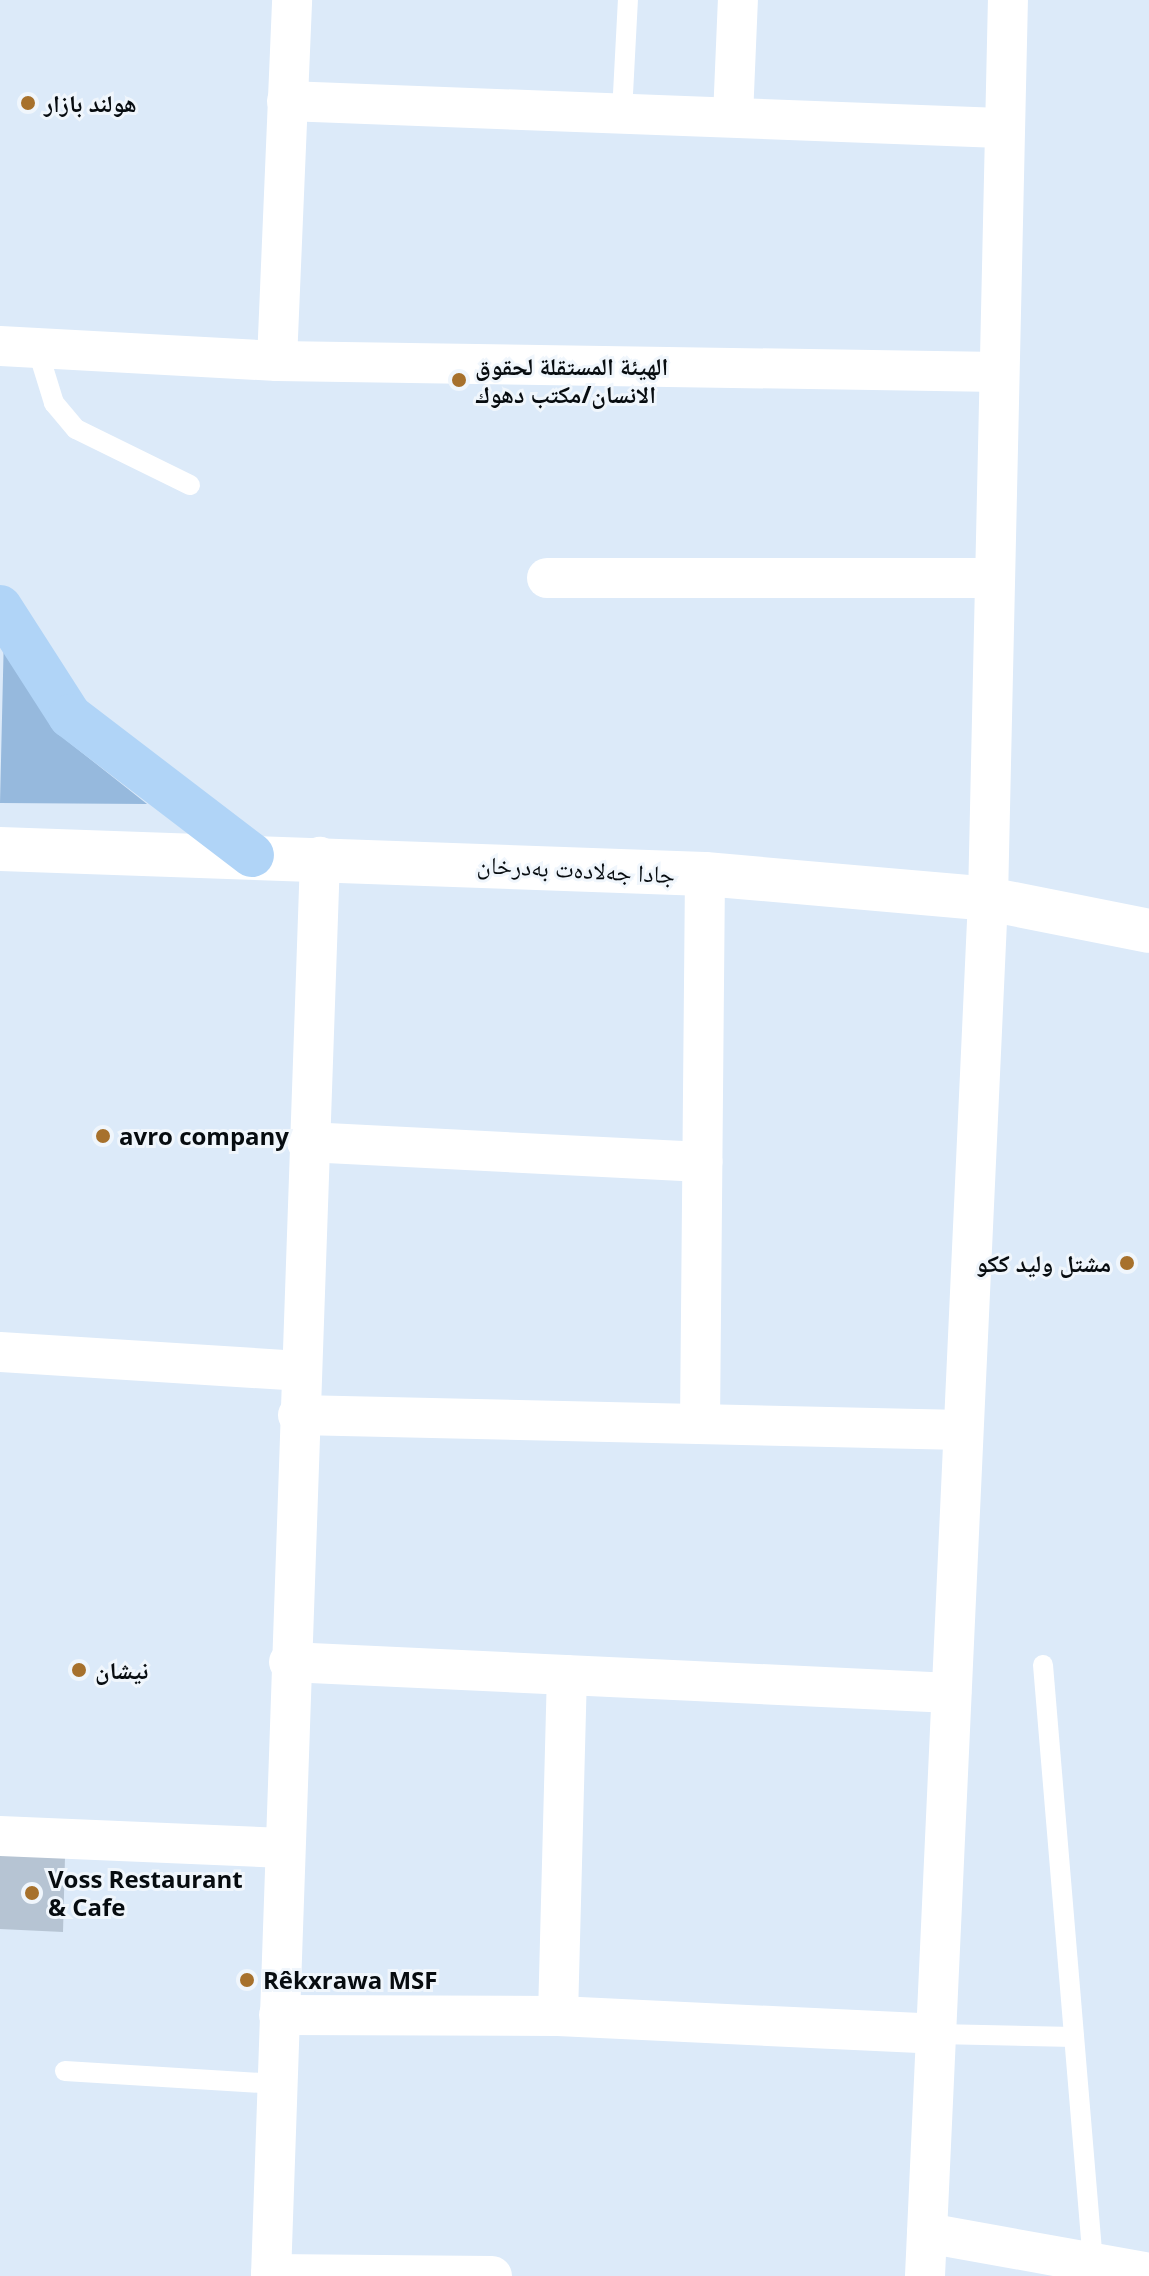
<!DOCTYPE html>
<meta charset="utf-8">
<style>
body{margin:0}
#map{position:relative;width:1149px;height:2276px;overflow:hidden;background:#dceaf9;font-family:"Open Sans","Noto Naskh Arabic",sans-serif}
div>[style]{position:absolute}
[style*='--x']{left:calc(var(--x)*1px);top:calc(var(--y)*1px);width:calc(var(--w)*1px);rotate:calc(var(--a)*1deg)}
.green>*{inset:0;background:#96b9dd}
.building>*{inset:0;background:#b6c4d3}
.service>*{height:20px;margin:-10px;padding:0 10px;transform-origin:10px;border-radius:10px;background:#fff}
.minor>*{height:40px;margin:-20px;padding:0 20px;transform-origin:20px;border-radius:20px;background:#fff}
.tertiary>*{height:44px;margin:-22px;padding:0 22px;transform-origin:22px;border-radius:22px;background:#fff}
.primary>*{height:44px;margin:-22px;padding:0 22px;transform-origin:22px;border-radius:22px;background:#b0d4f7}
.dots>*{width:22px;height:22px;translate:-50% -50%;box-sizing:border-box;border:4px solid #f0f6fc;border-radius:50%}
span{translate:-50% -50%;white-space:nowrap;text-align:center;line-height:1.15;-webkit-text-stroke:6px #f0f6fc;paint-order:stroke}
.poi-label{font-size:24px;color:#070c10;font-weight:700}
.left{translate:0 -50%;text-align:left}
.right{translate:-100% -50%;text-align:right}
.street-label{font-size:24px;color:#070c10}
</style>
<div id="map">
<div class="green">
<i style="clip-path:polygon(4px 633px,66px 740px,147px 804px,0 803px)"></i>
</div>
<div class="building">
<i style="clip-path:polygon(0 1853px,65px 1857px,63px 1932px,0 1929px)"></i>
</div>
<div class="service">
<i style="--x:622;--y:113;--w:113;--a:-87"></i>
<i style="--x:37;--y:348;--w:58;--a:72.8"></i>
<i style="--x:54;--y:403;--w:34;--a:50"></i>
<i style="--x:76;--y:429;--w:127;--a:26.2"></i>
<i style="--x:1043;--y:1665;--w:600;--a:85.22"></i>
<i style="--x:936;--y:2034;--w:138;--a:1.2"></i>
<i style="--x:65;--y:2071;--w:212;--a:3.5"></i>
</div>
<div class="minor">
<i style="--x:287;--y:101;--w:714;--a:2.17"></i>
<i style="--x:733;--y:117;--w:117;--a:-87.6"></i>
<i style="--x:0;--y:346;--w:277;--a:3.1"></i>
<i style="--x:277;--y:361;--w:722;--a:0.87"></i>
<i style="--x:277;--y:361;--w:361;--a:-87.6"></i>
<i style="--x:547;--y:578;--w:448;--a:0"></i>
<i style="--x:307;--y:1142;--w:396;--a:2.9"></i>
<i style="--x:0;--y:1352;--w:300;--a:3.6"></i>
<i style="--x:298;--y:1415;--w:665;--a:1.29"></i>
<i style="--x:700;--y:1424;--w:550;--a:-89.48"></i>
<i style="--x:289;--y:1662;--w:663;--a:2.68"></i>
<i style="--x:0;--y:1836;--w:284;--a:2.4"></i>
<i style="--x:279;--y:2015;--w:279;--a:0.2"></i>
<i style="--x:558;--y:2016;--w:378;--a:2.7"></i>
<i style="--x:558;--y:2016;--w:341;--a:-88.5"></i>
<i style="--x:927;--y:2233;--w:226;--a:10.2"></i>
<i style="--x:271;--y:2274;--w:221;--a:0.5"></i>
<i style="--x:271;--y:2276;--w:1420;--a:-88.02"></i>
<i style="--x:925;--y:2276;--w:1378;--a:-87.38"></i>
<i style="--x:988;--y:899;--w:899;--a:-88.73"></i>
</div>
<div class="tertiary">
<i style="--x:0;--y:849;--w:705;--a:2.03"></i>
<i style="--x:705;--y:874;--w:284;--a:5"></i>
<i style="--x:988;--y:899;--w:164;--a:11.2"></i>
</div>
<div class="primary">
<i style="--x:0;--y:607;--w:130;--a:57.3"></i>
<i style="--x:70;--y:716;--w:229;--a:37.4"></i>
</div>
<div class="dots">
<i style="left:28px;top:103px;background:#a7712c"></i>
<i style="left:459px;top:380px;background:#a7712c"></i>
<i style="left:103px;top:1136px;background:#a7712c"></i>
<i style="left:1127px;top:1263px;background:#a7712c"></i>
<i style="left:79px;top:1670px;background:#a7712c"></i>
<i style="left:32px;top:1893px;background:#a7712c"></i>
<i style="left:247px;top:1980px;background:#a7712c"></i>
</div>
<div class="poi-label">
<span class="left" style="left:44px;top:103px">هولند بازار</span>
<span class="left" style="left:475px;top:380px">الهيئة المستقلة لحقوق<br>الانسان/مكتب دهوك</span>
<span class="left" style="left:119px;top:1136px">avro company</span>
<span class="right" style="left:1111px;top:1263px">مشتل وليد ككو</span>
<span class="left" style="left:95px;top:1670px">نيشان</span>
<span class="left" style="left:48px;top:1893px">Voss Restaurant<br>&amp; Cafe</span>
<span class="left" style="left:263px;top:1980px">Rêkxrawa MSF</span>
</div>
<div class="street-label">
<span style="left:576px;top:869px;rotate:3deg">جادا جەلادەت بەدرخان</span>
</div>
</div>
